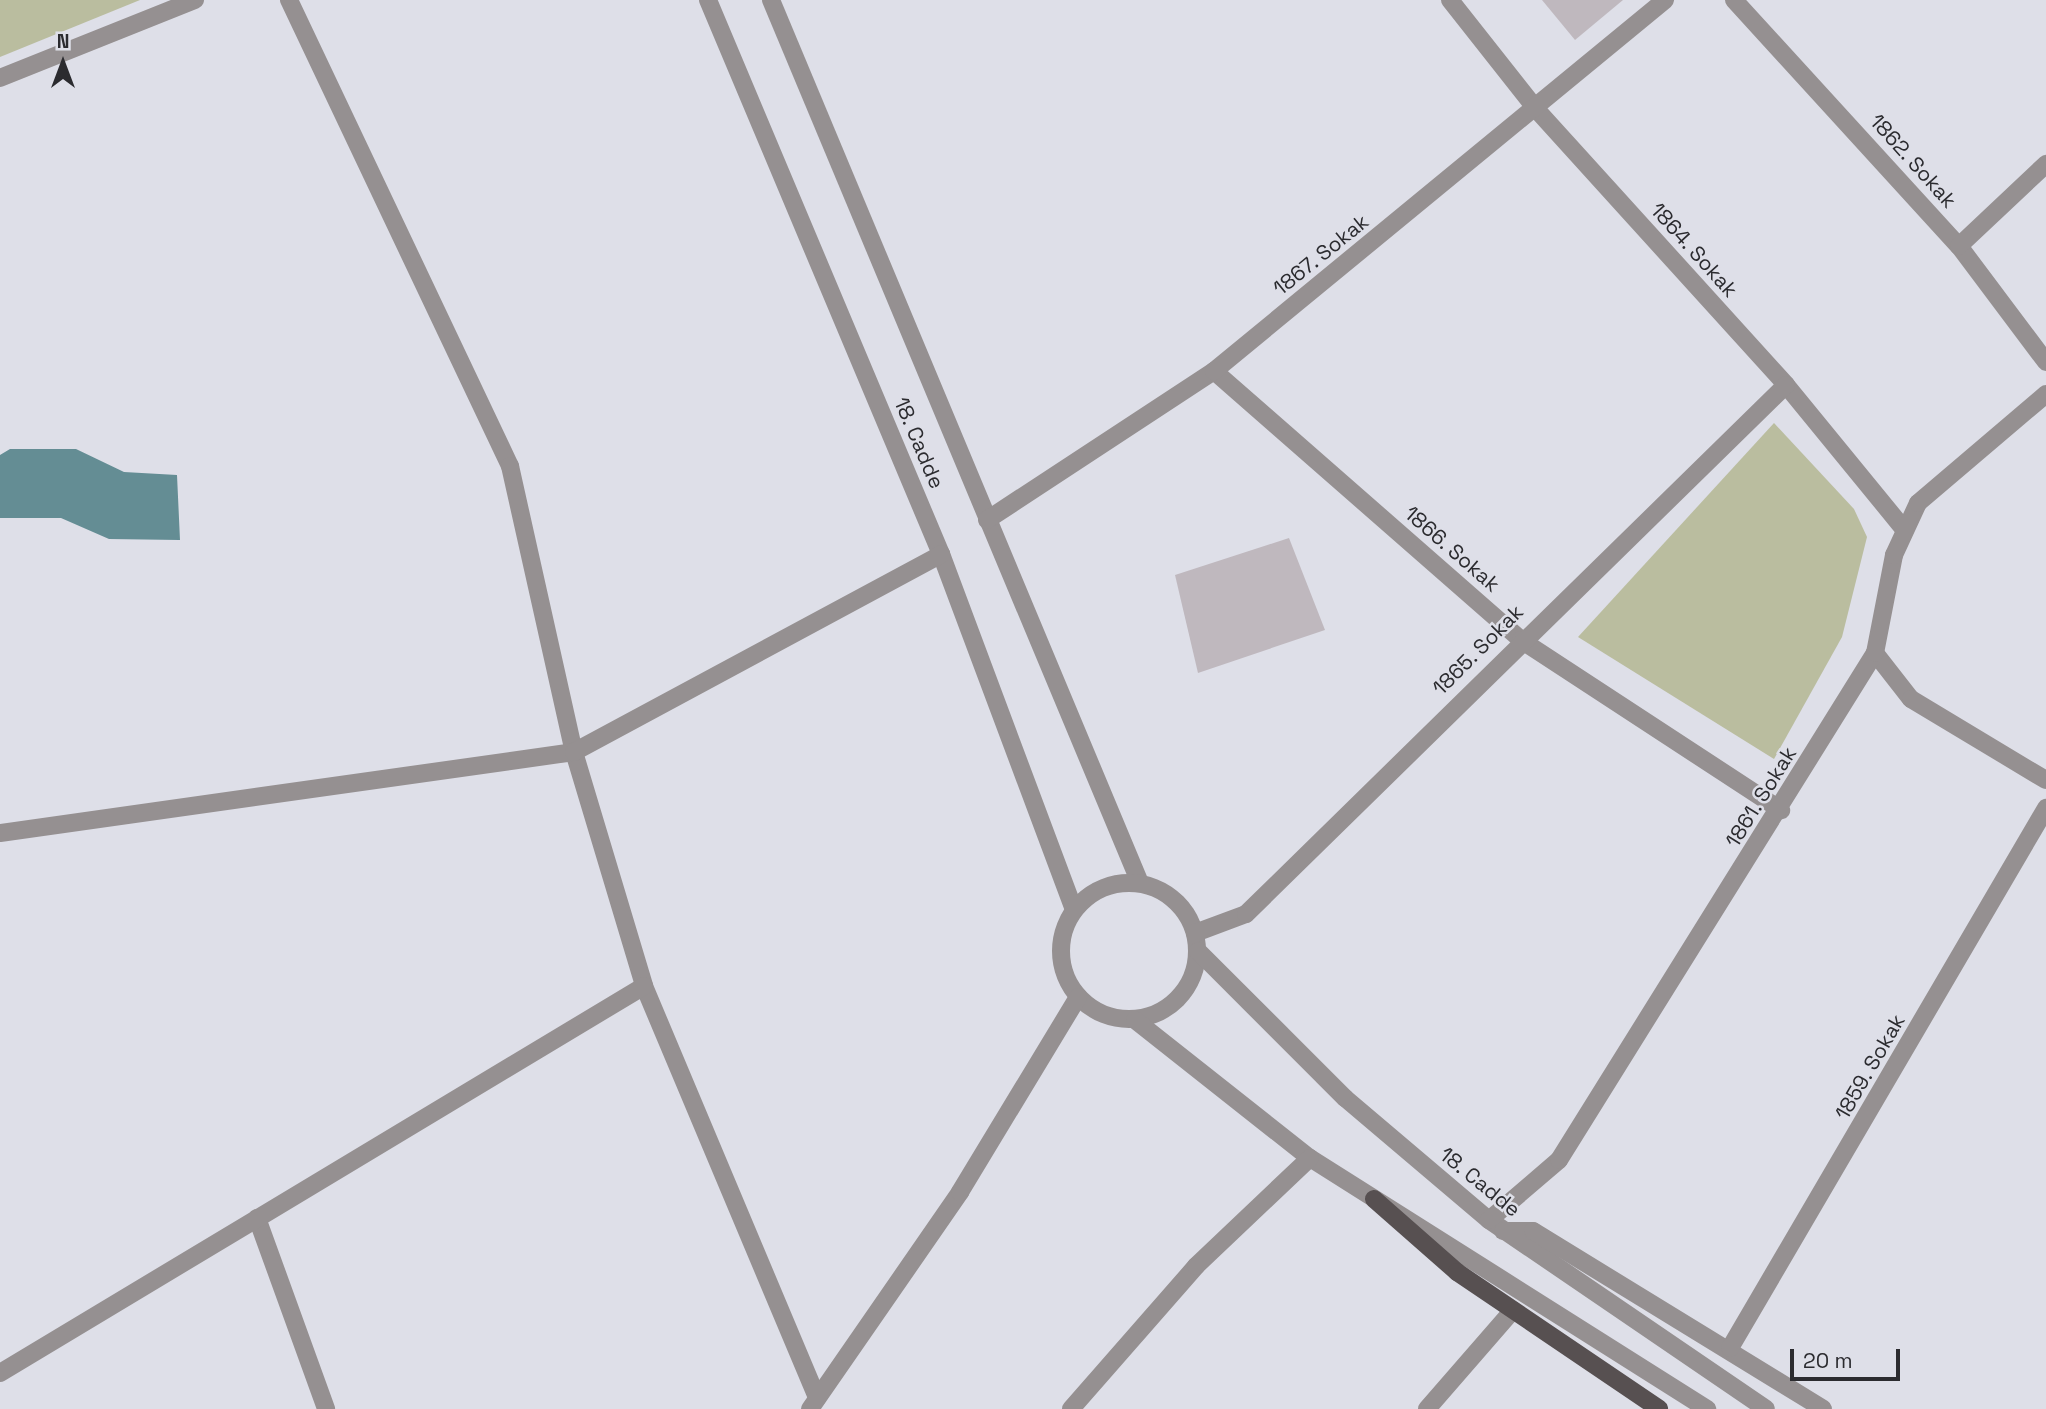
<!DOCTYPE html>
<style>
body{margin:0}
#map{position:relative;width:2046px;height:1409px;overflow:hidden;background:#dedfe8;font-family:"Space Grotesk",sans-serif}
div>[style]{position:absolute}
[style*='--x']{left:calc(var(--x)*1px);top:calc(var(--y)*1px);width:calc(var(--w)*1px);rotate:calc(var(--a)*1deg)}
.green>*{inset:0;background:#babd9f}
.water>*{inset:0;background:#648d94}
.building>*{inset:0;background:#bfb8be}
.minor>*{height:18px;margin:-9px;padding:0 9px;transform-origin:9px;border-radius:9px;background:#959091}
.minor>.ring{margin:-9px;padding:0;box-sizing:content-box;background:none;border:18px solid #959091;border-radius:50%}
.major>*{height:18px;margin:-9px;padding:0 9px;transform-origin:9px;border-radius:9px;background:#575051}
span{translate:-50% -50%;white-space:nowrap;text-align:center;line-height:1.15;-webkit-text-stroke:5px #dedfe8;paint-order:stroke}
.street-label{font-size:21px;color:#2b2b2f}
.north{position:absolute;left:28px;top:28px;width:70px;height:70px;-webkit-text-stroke:5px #dedfe8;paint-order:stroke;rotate:0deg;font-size:19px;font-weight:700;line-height:28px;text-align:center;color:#2b2b2f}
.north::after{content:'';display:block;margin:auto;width:24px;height:32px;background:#2b2b2f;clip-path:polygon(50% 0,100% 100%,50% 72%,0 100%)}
.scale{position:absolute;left:1790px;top:1349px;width:110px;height:32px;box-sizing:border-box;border:4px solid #2b2b2f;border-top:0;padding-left:9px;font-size:21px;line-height:24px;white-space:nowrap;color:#2b2b2f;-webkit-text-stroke:5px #dedfe8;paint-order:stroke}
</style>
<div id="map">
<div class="green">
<i style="clip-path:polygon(0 0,140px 0,0 57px)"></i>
<i style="clip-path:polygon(1774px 423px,1854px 509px,1867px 537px,1842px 637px,1774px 759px,1578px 637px)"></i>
</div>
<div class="water">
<i style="clip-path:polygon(10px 449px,76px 449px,124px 472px,177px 475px,180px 540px,109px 539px,61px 518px,0 518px,0 455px)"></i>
</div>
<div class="building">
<i style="clip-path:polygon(1542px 0,1623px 0,1575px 40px)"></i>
<i style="clip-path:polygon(1289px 538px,1325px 630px,1198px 673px,1175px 575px)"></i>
</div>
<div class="minor">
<i style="--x:289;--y:0;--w:516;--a:64.63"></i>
<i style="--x:510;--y:466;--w:293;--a:77.4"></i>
<i style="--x:574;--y:752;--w:244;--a:73.3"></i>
<i style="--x:644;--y:986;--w:447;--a:67.2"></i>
<i style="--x:708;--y:0;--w:601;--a:67.19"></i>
<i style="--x:941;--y:554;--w:379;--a:69.5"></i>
<i style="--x:771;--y:0;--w:957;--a:67.32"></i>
<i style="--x:1450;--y:0;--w:139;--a:51.7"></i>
<i style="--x:1536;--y:109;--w:372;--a:47.8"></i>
<i style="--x:1786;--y:385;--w:186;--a:50.7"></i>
<i style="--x:1734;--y:0;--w:333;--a:47.6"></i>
<i style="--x:1959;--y:246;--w:145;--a:53.1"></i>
<i style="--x:0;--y:78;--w:210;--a:-21.8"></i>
<i style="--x:1959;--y:246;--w:120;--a:-43.3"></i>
<i style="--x:1214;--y:371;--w:408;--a:41.2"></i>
<i style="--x:1521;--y:640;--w:311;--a:33.2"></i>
<i style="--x:987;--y:520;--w:272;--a:-33.3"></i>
<i style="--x:1214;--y:371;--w:584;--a:-39.44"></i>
<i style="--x:1875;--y:653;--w:58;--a:52"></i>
<i style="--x:1911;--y:699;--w:157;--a:31"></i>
<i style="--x:0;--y:833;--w:580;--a:-8.03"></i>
<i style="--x:574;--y:752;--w:417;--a:-28.3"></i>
<i class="ring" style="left:1061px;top:883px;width:118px;height:118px"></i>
<i style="--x:1195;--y:933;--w:54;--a:-20.4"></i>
<i style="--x:1246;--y:914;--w:756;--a:-44.41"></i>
<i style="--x:1198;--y:951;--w:208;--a:45"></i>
<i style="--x:1345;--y:1098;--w:189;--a:40.3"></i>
<i style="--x:1489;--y:1220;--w:335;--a:34.3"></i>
<i style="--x:1135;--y:1020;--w:223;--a:38.3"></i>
<i style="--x:1310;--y:1158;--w:470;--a:32.3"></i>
<i style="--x:257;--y:1218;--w:203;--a:70.1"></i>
<i style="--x:1489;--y:1220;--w:92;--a:-40.6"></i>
<i style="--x:1559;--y:1160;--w:597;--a:-58.07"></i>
<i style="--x:1875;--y:653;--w:100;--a:-79"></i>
<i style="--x:1894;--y:555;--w:57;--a:-65.2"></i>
<i style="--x:1918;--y:503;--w:168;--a:-40.4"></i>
<i style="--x:1503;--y:1231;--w:30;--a:0"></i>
<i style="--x:1533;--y:1231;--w:340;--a:31.5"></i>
<i style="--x:1730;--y:1348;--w:626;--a:-59.66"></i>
<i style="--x:0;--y:1373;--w:751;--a:-31"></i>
<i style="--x:810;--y:1409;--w:264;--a:-55.3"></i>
<i style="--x:960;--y:1192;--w:228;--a:-58.8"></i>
<i style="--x:1071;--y:1409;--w:190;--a:-48.8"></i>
<i style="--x:1196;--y:1266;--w:157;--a:-43.5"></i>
<i style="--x:1427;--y:1409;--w:131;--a:-49"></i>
</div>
<div class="major">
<i style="--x:1374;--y:1199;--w:111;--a:41.3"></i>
<i style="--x:1457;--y:1272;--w:244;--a:34.1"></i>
</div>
<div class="street-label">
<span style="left:1913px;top:161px;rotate:48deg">1862. Sokak</span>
<span style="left:1694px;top:250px;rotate:48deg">1864. Sokak</span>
<span style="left:1321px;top:255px;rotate:-39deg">1867. Sokak</span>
<span style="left:919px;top:443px;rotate:67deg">18. Cadde</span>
<span style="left:1452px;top:549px;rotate:41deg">1866. Sokak</span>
<span style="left:1478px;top:650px;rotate:-45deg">1865. Sokak</span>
<span style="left:1761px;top:797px;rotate:-58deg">1861. Sokak</span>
<span style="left:1870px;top:1067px;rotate:-60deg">1859. Sokak</span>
<span style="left:1480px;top:1182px;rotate:39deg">18. Cadde</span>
</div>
<div class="north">N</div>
<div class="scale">20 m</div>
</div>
